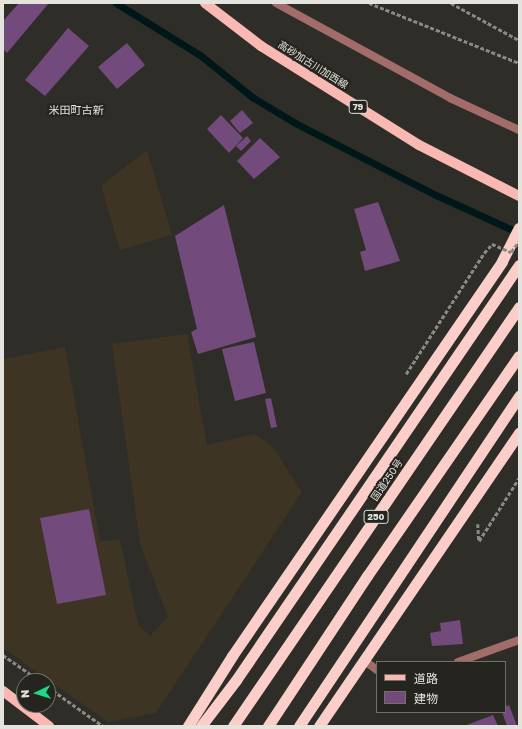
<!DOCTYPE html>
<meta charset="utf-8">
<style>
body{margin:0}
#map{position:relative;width:522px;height:729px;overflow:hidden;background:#2f2d27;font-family:"Golos Text","Noto Sans JP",sans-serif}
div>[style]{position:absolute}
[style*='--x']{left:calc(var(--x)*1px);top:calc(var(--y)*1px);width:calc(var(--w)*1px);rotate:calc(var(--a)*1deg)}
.industrial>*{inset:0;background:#3d3423}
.stream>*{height:7px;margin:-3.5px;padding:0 3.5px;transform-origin:3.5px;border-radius:3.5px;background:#001719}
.building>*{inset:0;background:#724a7b}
.path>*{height:2.5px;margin-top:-1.25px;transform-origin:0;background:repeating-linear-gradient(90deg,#8b8984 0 4px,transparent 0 6px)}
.service>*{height:8px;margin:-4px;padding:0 4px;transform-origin:4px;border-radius:4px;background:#a16c69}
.minor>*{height:8px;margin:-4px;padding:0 4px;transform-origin:4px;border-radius:4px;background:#a16c69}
.primary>*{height:10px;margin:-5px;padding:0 5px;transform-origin:5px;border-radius:5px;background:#fab8b3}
.trunk>*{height:11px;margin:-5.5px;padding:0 5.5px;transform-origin:5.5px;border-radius:5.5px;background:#fcceca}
.path-bridge>*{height:2.5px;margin-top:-1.25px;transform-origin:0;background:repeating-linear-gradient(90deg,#8b8984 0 4px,transparent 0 6px)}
span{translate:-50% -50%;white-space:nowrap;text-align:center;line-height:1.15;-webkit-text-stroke:4px #26241e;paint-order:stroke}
.shield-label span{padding:1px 3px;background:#26241e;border:1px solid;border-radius:3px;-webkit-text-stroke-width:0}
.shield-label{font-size:9px;color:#e4e3de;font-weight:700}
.street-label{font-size:10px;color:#e4e3de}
.neighbourhood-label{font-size:11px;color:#e4e3de}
.frame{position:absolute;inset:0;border:4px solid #e4e3de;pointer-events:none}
.legend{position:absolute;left:376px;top:661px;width:130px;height:52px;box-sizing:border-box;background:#26241e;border:1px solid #72706b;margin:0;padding:5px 7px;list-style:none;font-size:12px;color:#e4e3de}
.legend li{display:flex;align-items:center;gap:8px;height:20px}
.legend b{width:20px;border:1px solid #72706b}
.north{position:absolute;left:16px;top:673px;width:40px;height:40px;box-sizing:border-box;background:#26241e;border:1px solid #72706b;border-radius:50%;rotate:266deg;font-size:11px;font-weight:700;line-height:16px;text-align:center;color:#e4e3de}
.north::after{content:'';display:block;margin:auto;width:14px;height:18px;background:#1ed888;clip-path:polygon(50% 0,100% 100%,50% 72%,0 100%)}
</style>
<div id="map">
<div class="industrial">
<i style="clip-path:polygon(147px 150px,172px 235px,120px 250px,101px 186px)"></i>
<i style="clip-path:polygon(187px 334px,207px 445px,255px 434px,272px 446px,302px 492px,156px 713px,108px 722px,3px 648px,3px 359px,65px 347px,100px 541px,120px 540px,138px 624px,150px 636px,168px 617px,140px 544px,112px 344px)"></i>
</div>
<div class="stream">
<i style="--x:116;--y:3;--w:99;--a:31.8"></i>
<i style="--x:200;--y:55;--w:67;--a:38.9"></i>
<i style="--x:252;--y:97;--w:52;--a:31"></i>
<i style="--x:297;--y:124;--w:156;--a:27.1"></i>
<i style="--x:436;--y:195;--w:91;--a:24.6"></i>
</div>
<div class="building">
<i style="clip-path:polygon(19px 3px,49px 3px,7px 53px,3px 49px,3px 21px)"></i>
<i style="clip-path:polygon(68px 28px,89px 46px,45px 96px,25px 80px)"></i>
<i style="clip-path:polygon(127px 43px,145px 65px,117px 89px,98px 67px)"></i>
<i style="clip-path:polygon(242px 110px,253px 123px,240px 133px,230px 121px)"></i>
<i style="clip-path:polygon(221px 115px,243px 138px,229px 153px,207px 129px)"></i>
<i style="clip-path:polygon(247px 136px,251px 141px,241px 151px,236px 146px)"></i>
<i style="clip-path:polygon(260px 138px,280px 157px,254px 179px,237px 161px)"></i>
<i style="clip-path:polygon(378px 202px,400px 261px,365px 271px,360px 252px,366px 250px,354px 209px)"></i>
<i style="clip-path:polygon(224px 205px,256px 337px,198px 354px,191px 332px,197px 329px,175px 236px)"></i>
<i style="clip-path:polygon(254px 342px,266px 393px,235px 401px,222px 349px)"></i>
<i style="clip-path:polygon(271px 398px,277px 427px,271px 428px,265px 399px)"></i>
<i style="clip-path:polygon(89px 509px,106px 595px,57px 604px,40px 518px)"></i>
<i style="clip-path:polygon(460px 620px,463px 644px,432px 646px,430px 633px,441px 631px,440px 623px)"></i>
<i style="clip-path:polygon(509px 705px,517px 726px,507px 726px,502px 712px,505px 712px,505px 707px)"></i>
<i style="clip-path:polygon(493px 715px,498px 726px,464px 726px)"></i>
</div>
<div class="path">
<i style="--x:369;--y:3;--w:162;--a:21.8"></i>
<i style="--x:451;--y:3;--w:77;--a:28.6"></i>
<i style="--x:478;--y:524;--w:17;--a:87"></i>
<i style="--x:479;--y:541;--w:75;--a:-57.6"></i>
<i style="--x:3;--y:655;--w:45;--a:35.1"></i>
<i style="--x:48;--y:687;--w:67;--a:35.3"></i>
</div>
<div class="service">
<i style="--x:276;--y:3;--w:198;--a:28.6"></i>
<i style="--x:450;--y:98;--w:76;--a:24.9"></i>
</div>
<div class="minor">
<i style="--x:365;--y:661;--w:15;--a:37"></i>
<i style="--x:458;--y:662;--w:65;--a:-19.8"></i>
</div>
<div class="primary">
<i style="--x:205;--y:3;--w:71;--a:37.5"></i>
<i style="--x:261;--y:46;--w:186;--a:32.1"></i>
<i style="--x:419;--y:145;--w:112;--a:27"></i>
<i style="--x:3;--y:691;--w:58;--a:37.3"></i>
</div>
<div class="trunk">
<i style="--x:188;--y:726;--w:83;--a:-57.8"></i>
<i style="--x:232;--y:656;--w:478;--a:-55.6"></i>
<i style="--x:502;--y:261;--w:37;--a:-63"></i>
<i style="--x:201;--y:726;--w:58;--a:-52.7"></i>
<i style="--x:236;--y:680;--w:502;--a:-55.71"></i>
<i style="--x:233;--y:726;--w:507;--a:-55.68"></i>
<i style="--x:268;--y:726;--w:180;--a:-56.6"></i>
<i style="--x:367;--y:576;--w:267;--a:-55.4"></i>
<i style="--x:299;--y:726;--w:397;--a:-56.3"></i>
<i style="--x:319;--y:726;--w:355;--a:-55.7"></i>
</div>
<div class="path-bridge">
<i style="--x:406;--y:374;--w:144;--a:-57.2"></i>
<i style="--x:484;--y:253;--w:12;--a:-48"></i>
<i style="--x:492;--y:244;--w:21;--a:23"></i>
<i style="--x:511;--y:252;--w:14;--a:-54"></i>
</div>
<div class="shield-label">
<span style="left:358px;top:107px">79</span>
<span style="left:376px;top:517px">250</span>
</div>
<div class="street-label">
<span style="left:313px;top:65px;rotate:32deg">高砂加古川加西線</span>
<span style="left:387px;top:480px;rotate:-56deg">国道250号</span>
</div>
<div class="neighbourhood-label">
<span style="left:76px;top:110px">米田町古新</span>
</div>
<div class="frame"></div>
<ul class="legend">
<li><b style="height:5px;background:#fab8b3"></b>道路</li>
<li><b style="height:11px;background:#724a7b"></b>建物</li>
</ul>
<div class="north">N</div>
</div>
